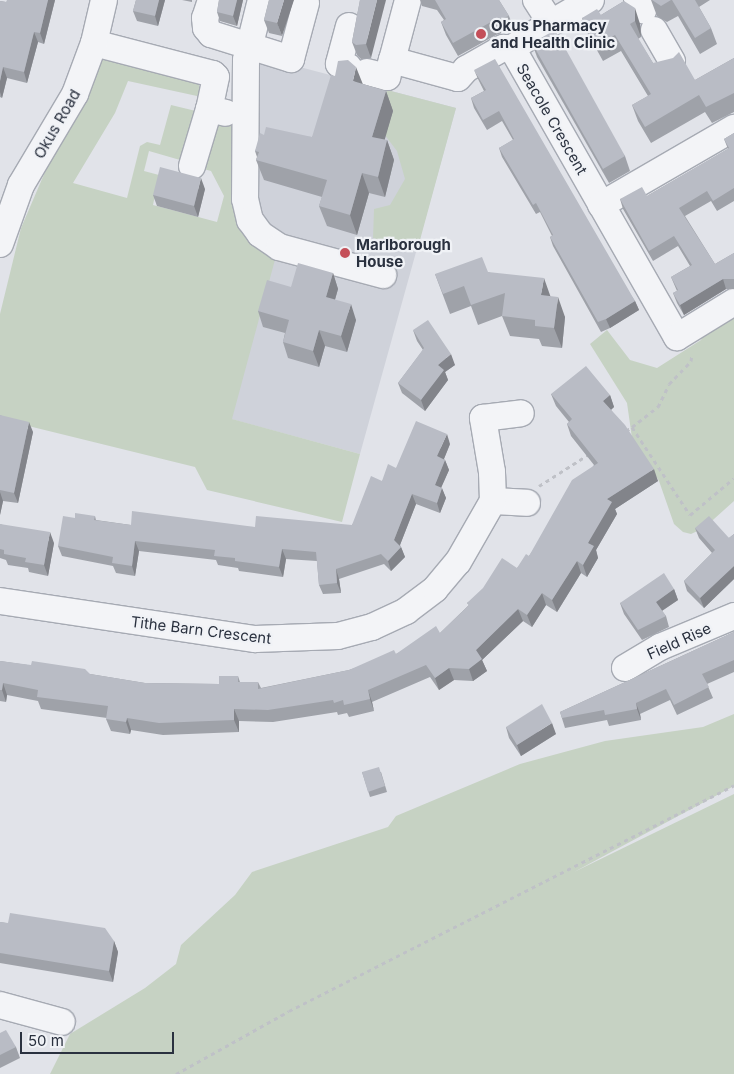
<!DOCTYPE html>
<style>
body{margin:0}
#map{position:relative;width:734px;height:1074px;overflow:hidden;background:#e1e3e9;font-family:Inter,sans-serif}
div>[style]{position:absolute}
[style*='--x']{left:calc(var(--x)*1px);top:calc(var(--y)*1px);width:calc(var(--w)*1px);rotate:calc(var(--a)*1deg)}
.built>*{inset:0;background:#cfd2da}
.green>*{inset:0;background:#c6d2c3}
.path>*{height:3px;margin-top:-1.5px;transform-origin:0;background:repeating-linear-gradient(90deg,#bfc1c7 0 4px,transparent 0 8px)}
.roads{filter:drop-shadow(1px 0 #a6aab3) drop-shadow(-1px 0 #a6aab3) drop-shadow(0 1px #a6aab3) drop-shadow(0 -1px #a6aab3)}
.minor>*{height:26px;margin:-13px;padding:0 13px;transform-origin:13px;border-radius:13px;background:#f3f4f7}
.wall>*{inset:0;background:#9fa2a9}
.shaded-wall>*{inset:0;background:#82848a}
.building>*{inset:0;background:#b9bcc5}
.dots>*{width:14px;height:14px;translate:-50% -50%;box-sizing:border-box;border:2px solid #f0f2f6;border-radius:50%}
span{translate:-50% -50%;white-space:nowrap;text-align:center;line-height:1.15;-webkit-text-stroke:4.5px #f0f2f6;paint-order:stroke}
.poi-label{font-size:15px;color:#2a313f;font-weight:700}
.left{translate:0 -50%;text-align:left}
.street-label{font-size:15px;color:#2a313f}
.scale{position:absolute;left:20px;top:1032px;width:154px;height:22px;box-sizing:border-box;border:2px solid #2a313f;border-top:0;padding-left:6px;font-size:15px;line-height:18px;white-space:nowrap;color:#2a313f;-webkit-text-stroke:4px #f0f2f6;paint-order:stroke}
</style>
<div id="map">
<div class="built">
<i style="clip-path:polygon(239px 51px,456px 108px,360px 454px,231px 419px,260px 309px)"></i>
</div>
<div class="green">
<i style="clip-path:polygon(101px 50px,199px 84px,200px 92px,197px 96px,128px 81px,115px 113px,73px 183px,127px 198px,140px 146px,147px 142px,160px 145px,171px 105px,200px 112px,187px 162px,149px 151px,144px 171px,159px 175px,153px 205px,217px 222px,224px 196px,211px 171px,196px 167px,206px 122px,233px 121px,237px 196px,276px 256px,232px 419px,360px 454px,342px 522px,207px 490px,195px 467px,0 419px,0 314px,21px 228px,45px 172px,86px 97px)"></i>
<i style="clip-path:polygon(387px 90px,456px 108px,417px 251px,373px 238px,374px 209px,390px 205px,405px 179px,397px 151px,381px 130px)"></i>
<i style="clip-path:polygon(734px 314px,734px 501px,704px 528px,691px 534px,683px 532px,674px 524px,659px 481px,632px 438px,627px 403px,590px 344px,607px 330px,630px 360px,657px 368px,701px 340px,707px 329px)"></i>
<i style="clip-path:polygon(734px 714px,734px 786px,574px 872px,734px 794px,734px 1074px,50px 1074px,70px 1034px,145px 988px,176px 964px,181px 945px,235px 895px,252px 872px,388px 827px,396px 816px,520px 764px,605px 741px,703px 727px)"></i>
</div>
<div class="path">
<i style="--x:632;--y:427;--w:33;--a:-38"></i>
<i style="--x:658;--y:407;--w:25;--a:-64"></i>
<i style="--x:669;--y:384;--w:32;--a:-46"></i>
<i style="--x:691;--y:361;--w:7;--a:-82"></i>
<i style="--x:626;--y:431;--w:7;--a:-34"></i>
<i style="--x:632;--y:427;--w:105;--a:56.6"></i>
<i style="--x:690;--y:515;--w:57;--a:-40.1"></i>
<i style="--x:539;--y:486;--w:59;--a:-32.6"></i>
<i style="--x:176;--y:1074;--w:129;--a:-29.1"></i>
<i style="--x:289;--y:1011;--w:499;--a:-26.9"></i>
</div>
<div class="roads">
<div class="minor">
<i style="--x:211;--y:0;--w:19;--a:108"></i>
<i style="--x:205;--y:18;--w:10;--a:84"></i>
<i style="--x:206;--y:28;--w:8;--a:50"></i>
<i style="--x:211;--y:34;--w:84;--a:17.4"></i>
<i style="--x:291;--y:59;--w:58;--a:-75"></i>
<i style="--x:261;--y:0;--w:62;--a:104"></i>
<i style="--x:246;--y:60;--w:139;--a:90.4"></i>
<i style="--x:245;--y:199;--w:22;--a:77"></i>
<i style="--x:250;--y:220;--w:17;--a:54"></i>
<i style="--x:260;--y:234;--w:23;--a:34"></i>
<i style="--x:279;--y:247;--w:108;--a:15.1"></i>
<i style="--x:408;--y:0;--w:62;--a:104.9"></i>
<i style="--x:392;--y:60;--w:68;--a:15.3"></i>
<i style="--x:458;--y:78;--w:12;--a:-48"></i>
<i style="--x:466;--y:69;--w:43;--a:-29.6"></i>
<i style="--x:503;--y:48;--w:9;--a:0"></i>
<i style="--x:536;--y:0;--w:27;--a:57"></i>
<i style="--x:551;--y:23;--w:46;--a:-29.9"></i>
<i style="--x:637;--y:0;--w:12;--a:59"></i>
<i style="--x:551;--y:23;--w:46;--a:147.3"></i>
<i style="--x:512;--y:48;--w:333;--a:60.3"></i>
<i style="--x:677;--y:337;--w:67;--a:-31.6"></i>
<i style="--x:349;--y:26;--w:39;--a:105"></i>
<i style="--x:339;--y:64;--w:10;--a:17"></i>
<i style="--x:654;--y:30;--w:36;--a:60"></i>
<i style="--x:94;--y:43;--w:123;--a:14.6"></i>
<i style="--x:213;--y:74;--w:4;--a:45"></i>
<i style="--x:216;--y:77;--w:33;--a:102"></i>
<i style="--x:367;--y:72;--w:21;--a:14"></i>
<i style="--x:387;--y:77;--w:18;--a:-74"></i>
<i style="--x:192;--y:166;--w:59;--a:-73.4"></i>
<i style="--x:209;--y:109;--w:17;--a:13"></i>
<i style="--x:601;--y:205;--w:154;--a:-30.1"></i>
<i style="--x:0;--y:244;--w:63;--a:-70.4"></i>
<i style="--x:21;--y:185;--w:106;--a:-59.3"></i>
<i style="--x:75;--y:94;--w:54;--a:-69.6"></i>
<i style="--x:94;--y:43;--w:44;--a:-76.9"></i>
<i style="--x:493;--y:501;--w:34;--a:3"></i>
<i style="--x:0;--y:601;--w:258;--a:8.5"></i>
<i style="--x:255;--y:639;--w:83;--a:-2.1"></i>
<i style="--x:338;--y:636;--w:35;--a:-15"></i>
<i style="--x:372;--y:627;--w:38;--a:-25"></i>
<i style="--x:406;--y:611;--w:36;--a:-37"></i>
<i style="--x:435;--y:589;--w:35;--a:-50"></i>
<i style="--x:458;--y:562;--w:70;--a:-60.2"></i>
<i style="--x:493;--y:501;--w:29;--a:-92"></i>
<i style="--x:492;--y:472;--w:55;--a:-99.5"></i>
<i style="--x:483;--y:418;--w:38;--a:-7"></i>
<i style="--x:625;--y:668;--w:41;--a:-31"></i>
<i style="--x:660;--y:647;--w:80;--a:-22.7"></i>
<i style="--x:0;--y:1005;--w:64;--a:15.3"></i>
</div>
</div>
<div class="wall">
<i style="clip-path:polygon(55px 0,44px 44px,38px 42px,27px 83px,7px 78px,2px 98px,0 97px,0 1px,6px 2px)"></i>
<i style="clip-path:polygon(136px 0,165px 0,158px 26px,137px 21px,133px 11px)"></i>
<i style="clip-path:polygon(182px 0,192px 0,192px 2px)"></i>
<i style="clip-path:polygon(219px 0,243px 0,237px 26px,220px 21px,217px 12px)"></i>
<i style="clip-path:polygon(269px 0,282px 36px,269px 33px,264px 20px)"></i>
<i style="clip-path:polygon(360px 0,371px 58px,361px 59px,357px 55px,352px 42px)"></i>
<i style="clip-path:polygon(420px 0,499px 0,509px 16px,514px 29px,496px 35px,458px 56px,446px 35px,441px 22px,444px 20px,437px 10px,422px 6px)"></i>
<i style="clip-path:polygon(651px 0,710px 0,699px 7px,711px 28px,717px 44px,700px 54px,678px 16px,667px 22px,657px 16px)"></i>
<i style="clip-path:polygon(624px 1px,640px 24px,641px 37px,638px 39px,653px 63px,695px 80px,734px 58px,734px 112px,712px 123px,705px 112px,651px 143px,638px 121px,632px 105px,648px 96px,621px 51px,603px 61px,588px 34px,582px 18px,601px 15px)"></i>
<i style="clip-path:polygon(532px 43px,625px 156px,630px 171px,609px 183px,537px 57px)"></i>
<i style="clip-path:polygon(474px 70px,635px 301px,639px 310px,610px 328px,601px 332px,553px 246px,550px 237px,552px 236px,540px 212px,536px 214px,502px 157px,499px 148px,513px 140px,502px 121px,487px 130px,474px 108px,471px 98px,484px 91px,478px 79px)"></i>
<i style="clip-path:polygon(363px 84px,386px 91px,393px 111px,384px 140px,387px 140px,394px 160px,385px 197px,369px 193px,357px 235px,327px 226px,319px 206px,322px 197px,264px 180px,256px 160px,257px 157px,255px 151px,264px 135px,312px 137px)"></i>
<i style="clip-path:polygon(734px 133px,734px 201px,717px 211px,711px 201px,685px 216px,715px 264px,734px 253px,734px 289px,726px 289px,684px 315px,677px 303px,673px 293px,677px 291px,671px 277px,690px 266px,678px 246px,653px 261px,623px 209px,620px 199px,647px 196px,728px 149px,724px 139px)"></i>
<i style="clip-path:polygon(205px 189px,198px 217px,157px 206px,153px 195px)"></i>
<i style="clip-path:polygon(488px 272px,550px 296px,565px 317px,562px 348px,542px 346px,539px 339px,510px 336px,502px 316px,478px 325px,471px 306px,450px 314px,435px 274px)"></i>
<i style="clip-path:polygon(333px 273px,338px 289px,335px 300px,356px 320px,347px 352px,325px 346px,319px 367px,288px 358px,283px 342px,285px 333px,263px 327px,258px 311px,291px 287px)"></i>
<i style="clip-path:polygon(413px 330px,455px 365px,445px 372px,448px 380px,425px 411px,402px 393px,398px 383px,423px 350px,417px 341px)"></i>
<i style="clip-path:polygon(551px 394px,610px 395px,614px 407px,611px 410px,658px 481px,615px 509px,617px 514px,596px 550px,598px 558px,587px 577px,581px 573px,557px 612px,546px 605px,532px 627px,523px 621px,482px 660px,487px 671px,473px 681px,454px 680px,439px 690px,430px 677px,372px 702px,374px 711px,349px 717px,347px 713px,338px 715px,337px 712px,273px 722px,239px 721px,239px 732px,163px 735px,131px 730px,130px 734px,111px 731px,106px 719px,107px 718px,41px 709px,38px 701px,7px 695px,6px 702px,0 701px,0 661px,90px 674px,145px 683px,219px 684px,238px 676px,240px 682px,258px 682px,261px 688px,349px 670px,396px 654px,440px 633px,469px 605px,467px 603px,517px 568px,529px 556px,594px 465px,571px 436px,567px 424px,569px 422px,556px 406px)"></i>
<i style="clip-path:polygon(0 415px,33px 432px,18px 503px,3px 501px,0 515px)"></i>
<i style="clip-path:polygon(450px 444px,444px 459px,445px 460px,449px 470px,441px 487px,446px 498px,440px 513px,416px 504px,400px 545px,401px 547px,405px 557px,391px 571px,384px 564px,339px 579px,341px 593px,323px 594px,319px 585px,317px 561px,286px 559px,283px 577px,239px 571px,238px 568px,218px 565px,216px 560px,139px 551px,135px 576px,116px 573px,113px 566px,62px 556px,58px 546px,75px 518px,95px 516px,96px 520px,131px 525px,255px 527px,352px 525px,382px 481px,396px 468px)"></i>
<i style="clip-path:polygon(0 524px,54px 543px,48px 576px,29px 572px,28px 568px,8px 565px,6px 560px,0 558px)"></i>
<i style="clip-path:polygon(695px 528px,729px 538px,734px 534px,734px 579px,704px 608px,687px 591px,684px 581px,712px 553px,699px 538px)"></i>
<i style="clip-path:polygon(674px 589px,678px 600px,662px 611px,666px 616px,669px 627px,642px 640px,624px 614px,620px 603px)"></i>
<i style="clip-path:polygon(734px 632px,734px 672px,707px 684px,713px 698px,677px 715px,670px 700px,640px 714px,641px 720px,609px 726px,607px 720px,565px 728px,560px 712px)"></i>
<i style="clip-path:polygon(506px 727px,556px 734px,521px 756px,509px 738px)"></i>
<i style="clip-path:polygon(362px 772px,381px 772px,387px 792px,370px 797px)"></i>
<i style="clip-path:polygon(0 922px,114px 941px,118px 952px,113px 982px,0 963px)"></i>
<i style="clip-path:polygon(0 1033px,16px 1047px,20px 1058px,0 1068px)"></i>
</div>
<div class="shaded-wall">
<i style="clip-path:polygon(48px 0,55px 0,44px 44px,40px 33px)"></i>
<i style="clip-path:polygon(159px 0,165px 0,158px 26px,155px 16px)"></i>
<i style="clip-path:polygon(237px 0,243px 0,237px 26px,233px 16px)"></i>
<i style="clip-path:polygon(284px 0,294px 0,282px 36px,277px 23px)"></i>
<i style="clip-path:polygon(377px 0,386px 0,371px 58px,366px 44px)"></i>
<i style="clip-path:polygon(635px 8px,640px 24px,641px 37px,635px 21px)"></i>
<i style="clip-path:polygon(34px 32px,38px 42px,27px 83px,24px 72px)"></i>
<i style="clip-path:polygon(3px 67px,7px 78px,2px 98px,0 92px,0 81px)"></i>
<i style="clip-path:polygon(356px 67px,364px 87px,353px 81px)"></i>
<i style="clip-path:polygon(386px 91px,393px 111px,380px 156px,372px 137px)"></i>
<i style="clip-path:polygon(387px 140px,394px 160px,385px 197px,378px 177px)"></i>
<i style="clip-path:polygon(362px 173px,369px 193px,357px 235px,350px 215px)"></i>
<i style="clip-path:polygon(201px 178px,205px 189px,198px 217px,194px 206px)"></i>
<i style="clip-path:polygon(333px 273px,338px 289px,331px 313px,326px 297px)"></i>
<i style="clip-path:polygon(544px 278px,551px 298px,541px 295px)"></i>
<i style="clip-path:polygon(723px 279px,726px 289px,684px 315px,680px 305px)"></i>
<i style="clip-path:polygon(558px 297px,565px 317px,562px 348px,554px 328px)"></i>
<i style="clip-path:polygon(635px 301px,639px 310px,610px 328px,606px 319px)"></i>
<i style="clip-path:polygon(351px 304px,356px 320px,347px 352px,341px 336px)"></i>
<i style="clip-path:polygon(319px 330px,325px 346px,319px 367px,313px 351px)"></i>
<i style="clip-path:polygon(451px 354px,455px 365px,445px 372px,448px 380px,425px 411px,421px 400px,438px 365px)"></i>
<i style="clip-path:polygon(610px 395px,614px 407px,607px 413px,603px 401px)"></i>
<i style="clip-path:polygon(29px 422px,33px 432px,18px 503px,14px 493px)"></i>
<i style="clip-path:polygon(447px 434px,450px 444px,441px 466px,437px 456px)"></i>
<i style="clip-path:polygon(445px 460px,449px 470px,438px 495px,435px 485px)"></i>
<i style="clip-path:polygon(654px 469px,658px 481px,615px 509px,617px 514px,596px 550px,598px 558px,587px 577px,583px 565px,588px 543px,607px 499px)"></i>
<i style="clip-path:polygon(442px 488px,446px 498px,440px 513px,437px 503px)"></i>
<i style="clip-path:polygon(0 492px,3px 501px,0 515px)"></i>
<i style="clip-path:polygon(412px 494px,416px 504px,398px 550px,394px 540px)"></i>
<i style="clip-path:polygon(50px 532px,54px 543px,48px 576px,44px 565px)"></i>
<i style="clip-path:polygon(135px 541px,139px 551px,135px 576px,132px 566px)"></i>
<i style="clip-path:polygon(401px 547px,405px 557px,391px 571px,388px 561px)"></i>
<i style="clip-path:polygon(282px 549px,286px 559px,283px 577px,279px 567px)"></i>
<i style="clip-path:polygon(577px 561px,581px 573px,557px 612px,552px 600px)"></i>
<i style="clip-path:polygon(734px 566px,734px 579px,704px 608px,700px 598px)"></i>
<i style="clip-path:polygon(336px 569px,339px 579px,341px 593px,337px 583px)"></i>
<i style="clip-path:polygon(674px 589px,678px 600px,660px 612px,656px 602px)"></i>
<i style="clip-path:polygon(542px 593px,546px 605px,532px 627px,527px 615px)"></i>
<i style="clip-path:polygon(518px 609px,523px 621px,482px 660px,487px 671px,473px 681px,469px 669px,476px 650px)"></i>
<i style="clip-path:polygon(449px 668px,454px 680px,439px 690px,435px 678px)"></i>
<i style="clip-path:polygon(3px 683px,7px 695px,6px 702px,2px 690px)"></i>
<i style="clip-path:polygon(368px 690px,372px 702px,374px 711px,370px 699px)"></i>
<i style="clip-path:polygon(636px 703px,640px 714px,641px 720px,637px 709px)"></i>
<i style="clip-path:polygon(234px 709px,239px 721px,239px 732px,234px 720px)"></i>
<i style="clip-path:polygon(127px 718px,131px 730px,130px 734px,126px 722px)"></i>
<i style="clip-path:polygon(552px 723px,556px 734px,521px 756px,517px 745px)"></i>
<i style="clip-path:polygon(114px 941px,118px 952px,113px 982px,109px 971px)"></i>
</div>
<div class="building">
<i style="clip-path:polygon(7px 0,48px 0,40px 33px,34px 32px,24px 72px,3px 67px,0 81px,0 1px,6px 2px)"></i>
<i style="clip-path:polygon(136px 0,159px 0,155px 16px,133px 11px)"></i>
<i style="clip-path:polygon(219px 0,237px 0,233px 16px,217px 12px)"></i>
<i style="clip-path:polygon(269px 0,284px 0,277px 23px,264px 20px)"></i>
<i style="clip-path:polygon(360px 0,377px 0,366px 44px,356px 45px,352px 42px)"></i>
<i style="clip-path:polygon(435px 0,499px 0,509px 16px,491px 22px,453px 43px,441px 22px,446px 19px)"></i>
<i style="clip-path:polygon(652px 0,671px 0,661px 6px)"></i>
<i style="clip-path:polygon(672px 0,695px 0,711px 28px,695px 38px)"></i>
<i style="clip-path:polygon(624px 1px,635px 8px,635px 21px,630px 24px,653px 63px,673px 58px,679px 52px,695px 80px,734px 58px,734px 93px,706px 107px,699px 95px,645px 127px,632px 105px,651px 94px,615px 35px,597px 45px,582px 18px,597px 9px,601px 15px)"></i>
<i style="clip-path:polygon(555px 30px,625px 156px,603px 169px,532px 43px)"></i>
<i style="clip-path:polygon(495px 59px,635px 301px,606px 319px,598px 322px,550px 237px,553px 235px,536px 203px,533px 205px,499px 148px,514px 139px,499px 111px,483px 120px,471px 98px,486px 90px,474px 70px)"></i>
<i style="clip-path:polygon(348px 60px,356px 67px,353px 81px,386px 91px,372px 137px,387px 140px,378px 177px,362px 173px,350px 215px,319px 206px,327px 180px,256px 160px,259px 152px,255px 151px,260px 133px,264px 135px,266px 127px,312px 137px,331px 75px,335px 76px,338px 61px)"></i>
<i style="clip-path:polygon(734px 133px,734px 188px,713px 201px,707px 191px,679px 208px,715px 264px,734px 253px,734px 279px,723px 279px,680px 305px,673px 293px,678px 290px,671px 277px,692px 265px,674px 236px,649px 251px,620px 199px,642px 187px,647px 196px,729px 148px,724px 139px)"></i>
<i style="clip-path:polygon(160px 167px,201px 178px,194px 206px,153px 195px)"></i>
<i style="clip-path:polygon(482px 257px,488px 272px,544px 278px,541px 295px,558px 297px,554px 328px,535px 326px,535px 320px,502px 316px,505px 293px,471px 305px,464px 286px,443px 294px,435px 274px)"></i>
<i style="clip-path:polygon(298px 263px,333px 273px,326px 297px,351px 304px,341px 336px,319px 330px,313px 351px,283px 342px,289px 320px,258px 311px,267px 280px,291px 287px)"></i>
<i style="clip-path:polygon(428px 320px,451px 354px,438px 365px,444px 370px,421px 400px,398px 383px,424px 348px,413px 330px)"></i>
<i style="clip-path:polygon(586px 366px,610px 395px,603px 401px,625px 425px,654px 469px,607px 499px,612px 502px,588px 543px,594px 546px,583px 565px,577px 561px,552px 600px,542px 593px,527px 615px,518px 609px,476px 650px,482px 659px,469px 669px,449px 668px,435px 678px,426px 665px,368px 690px,370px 699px,344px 705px,343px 700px,334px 703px,333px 700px,268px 710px,234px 709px,234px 720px,159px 723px,127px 718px,126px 722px,106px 719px,108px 706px,37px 697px,38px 690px,3px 683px,2px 690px,0 690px,0 661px,31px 665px,32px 661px,85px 669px,90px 674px,145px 683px,219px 684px,219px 676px,238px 676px,238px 682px,258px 682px,258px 689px,349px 670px,394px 650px,396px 654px,436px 626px,440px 633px,469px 605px,467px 603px,483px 588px,502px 558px,517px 568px,526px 554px,529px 556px,572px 480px,598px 463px,567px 424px,572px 419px,551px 394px)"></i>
<i style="clip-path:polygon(0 415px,29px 422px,14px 493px,0 490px)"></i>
<i style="clip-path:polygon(416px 421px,447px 434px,437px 456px,445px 460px,435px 485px,442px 488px,437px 503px,412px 494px,394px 540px,401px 547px,388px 561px,381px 554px,336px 569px,337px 583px,319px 585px,316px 552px,282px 549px,279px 567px,235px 561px,235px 558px,214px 556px,215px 550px,135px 541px,132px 566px,112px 563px,113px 557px,58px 546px,63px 516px,75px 518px,75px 513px,95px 516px,94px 520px,131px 525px,132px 511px,255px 527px,256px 516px,352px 525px,371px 476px,382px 481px,388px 464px,396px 468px)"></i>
<i style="clip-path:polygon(709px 516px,729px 538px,734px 534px,734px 566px,700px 598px,684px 581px,715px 550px,695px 528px)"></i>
<i style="clip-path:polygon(0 524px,50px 532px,44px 565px,25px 562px,26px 558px,4px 554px,4px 550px,0 549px)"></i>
<i style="clip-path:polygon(664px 573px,674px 589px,656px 602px,666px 616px,638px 630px,620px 603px)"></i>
<i style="clip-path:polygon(734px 632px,734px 660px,702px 674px,709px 687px,674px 705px,666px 689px,636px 703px,637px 709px,605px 715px,604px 710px,562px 718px,560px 712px)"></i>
<i style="clip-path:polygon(542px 704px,552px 723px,517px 745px,506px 727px)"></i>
<i style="clip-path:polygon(379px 767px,385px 786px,368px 792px,362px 772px)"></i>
<i style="clip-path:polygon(10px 913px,105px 928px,114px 941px,109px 971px,0 953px,0 922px,8px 923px)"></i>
<i style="clip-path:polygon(6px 1030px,16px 1047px,0 1055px,0 1033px)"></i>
</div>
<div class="dots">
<i style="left:481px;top:34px;background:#c44f59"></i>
<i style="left:345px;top:253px;background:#c44f59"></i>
</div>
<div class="poi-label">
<span class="left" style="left:491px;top:34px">Okus Pharmacy<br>and Health Clinic</span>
<span class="left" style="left:356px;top:253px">Marlborough<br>House</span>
</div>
<div class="street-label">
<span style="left:552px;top:119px;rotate:60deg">Seacole Crescent</span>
<span style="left:57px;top:124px;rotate:-60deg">Okus Road</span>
<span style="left:201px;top:630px;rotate:7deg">Tithe Barn Crescent</span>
<span style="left:679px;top:641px;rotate:-24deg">Field Rise</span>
</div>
<div class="scale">50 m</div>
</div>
